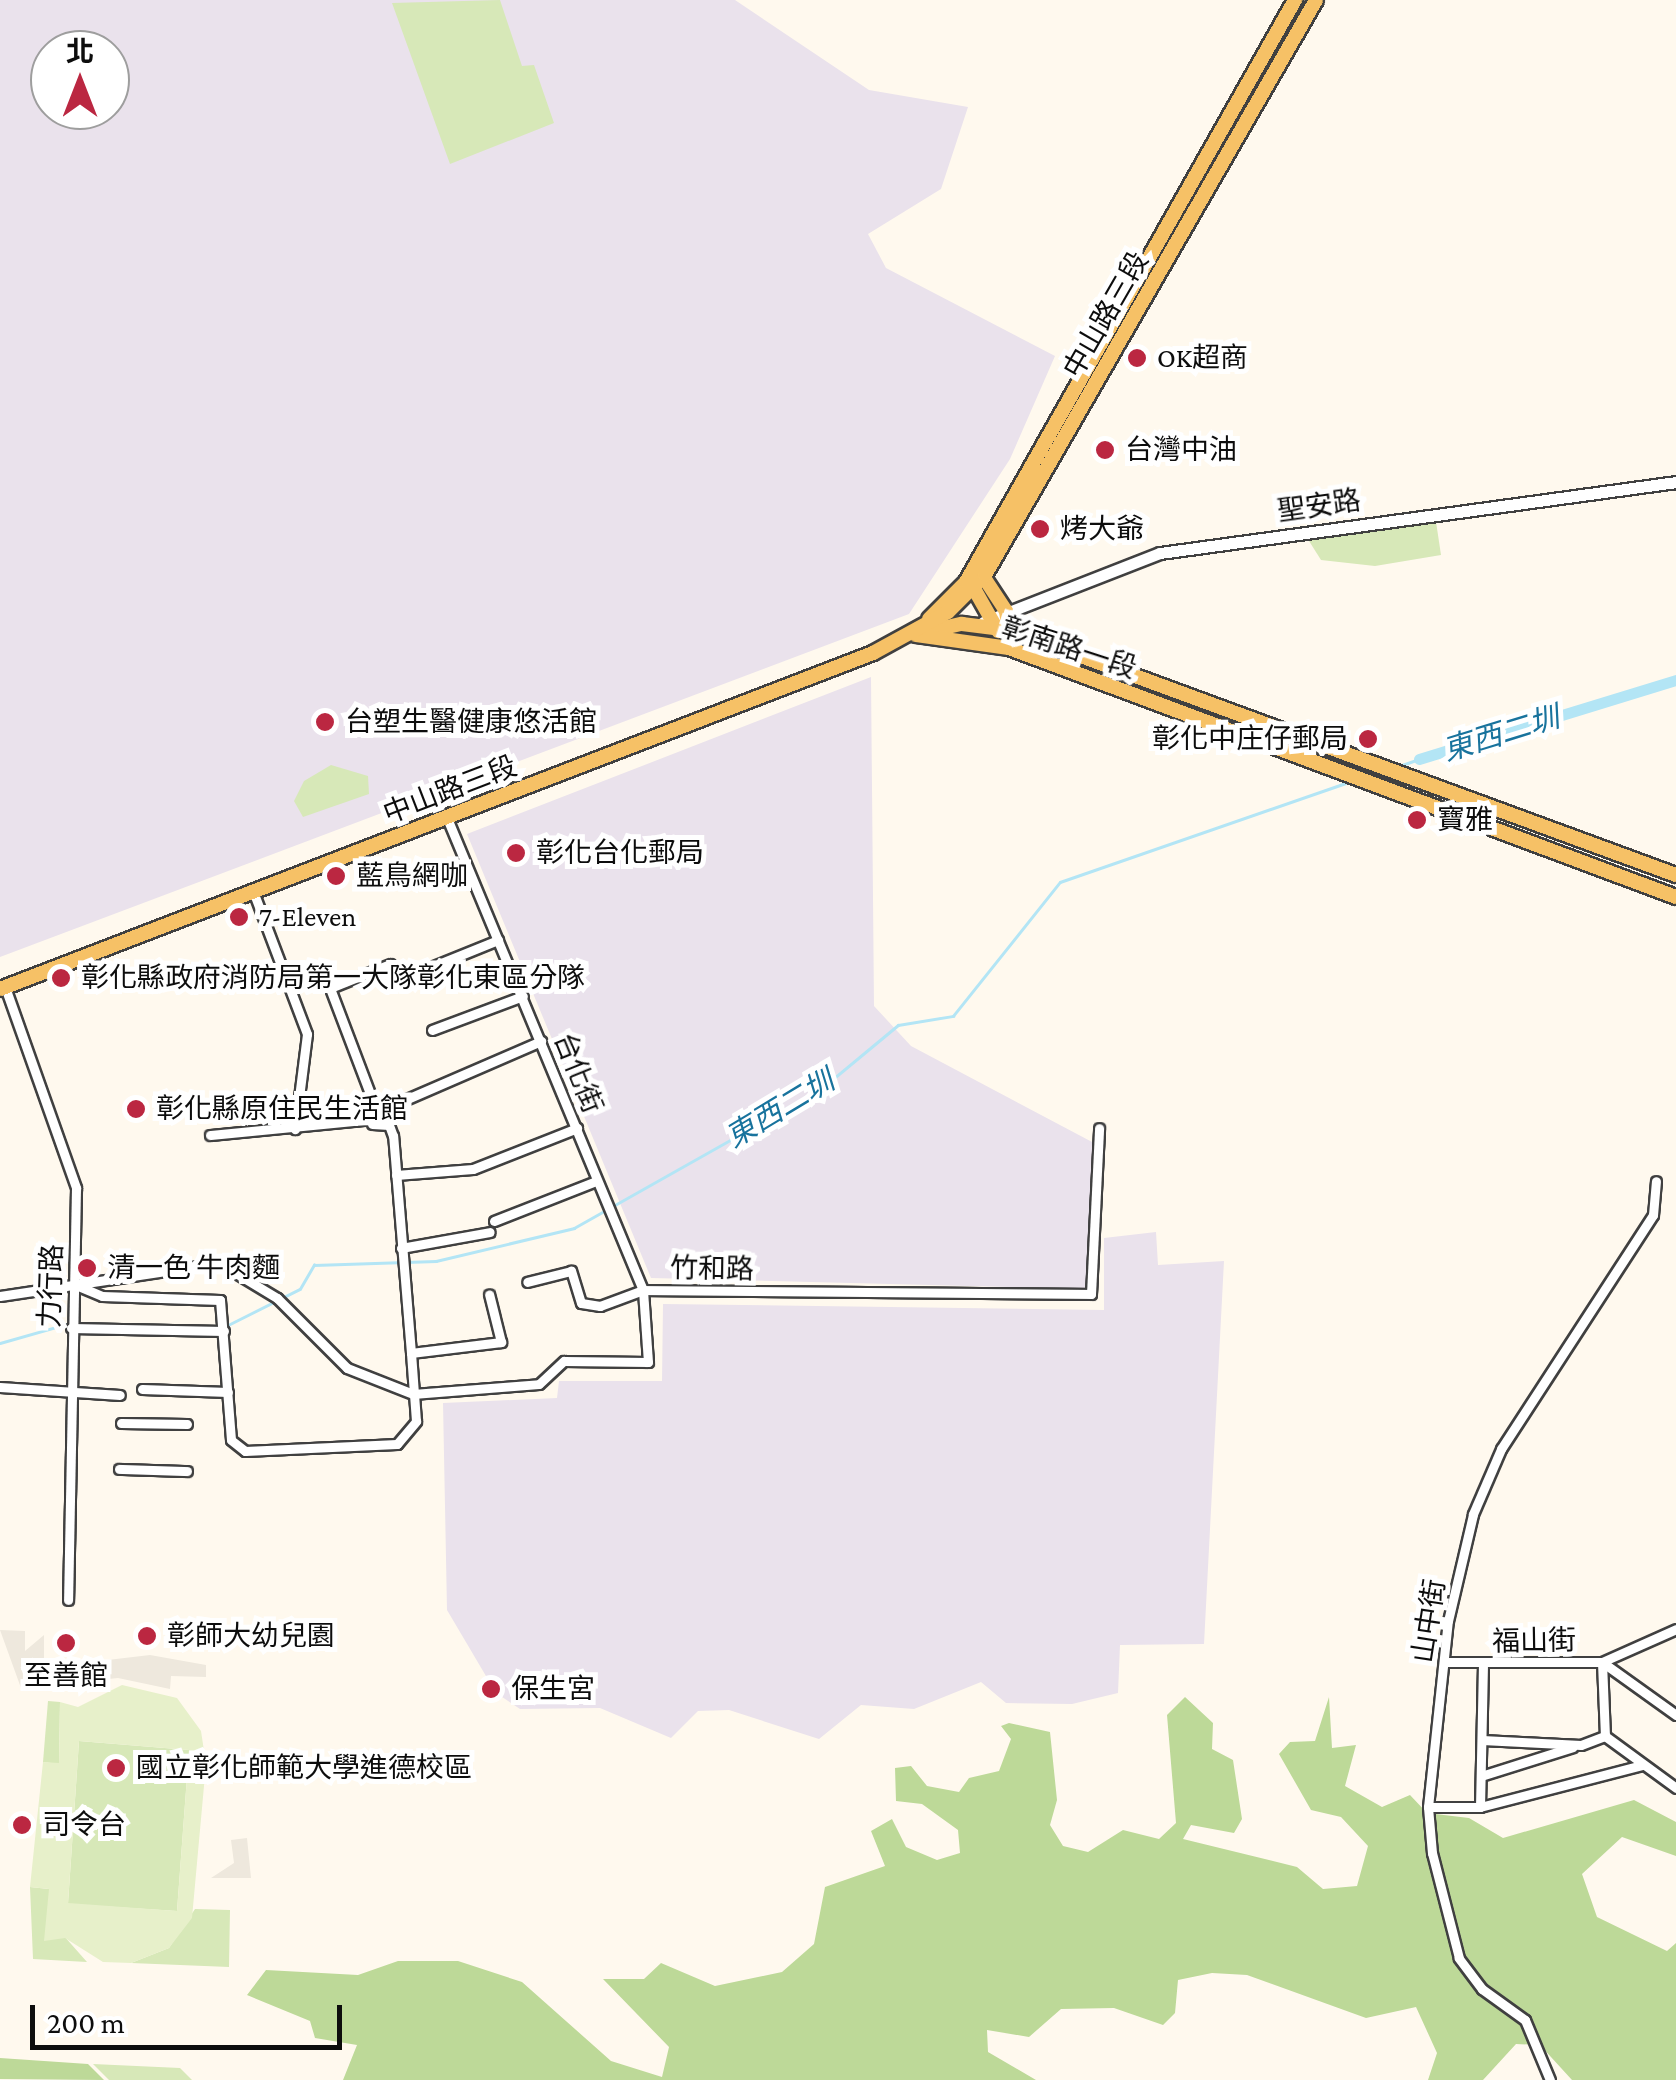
<!DOCTYPE html>
<meta charset="utf-8">
<style>
body{margin:0}
#map{position:relative;width:1676px;height:2080px;overflow:hidden;background:#fff9ee;font-family:"Crimson Pro","Noto Sans TC",serif}
div>[style]{position:absolute}
[style*='--x']{left:calc(var(--x)*1px);top:calc(var(--y)*1px);width:calc(var(--w)*1px);rotate:calc(var(--a)*1deg)}
.industrial>*{inset:0;background:#eae2ec}
.green>*{inset:0;background:#d7e8b8}
.forest>*{inset:0;background:#bdd998}
.pitch>*{inset:0;background:#e7f0ca}
.plaza>*{inset:0;background:#eee8dd}
.stream>*{height:2.5px;margin:-1.25px;padding:0 1.25px;transform-origin:1.25px;border-radius:1.25px;background:#b3e5f5}
.canal>*{height:11px;margin:-5.5px;padding:0 5.5px;transform-origin:5.5px;border-radius:5.5px;background:#b3e5f5}
.roads{filter:drop-shadow(2px 0 #404040) drop-shadow(-2px 0 #404040) drop-shadow(0 2px #404040) drop-shadow(0 -2px #404040)}
.minor>*{height:9px;margin:-4.5px;padding:0 4.5px;transform-origin:4.5px;border-radius:4.5px;background:#fff}
.tertiary>*{height:11px;margin:-5.5px;padding:0 5.5px;transform-origin:5.5px;border-radius:5.5px;background:#fff}
.primary>*{height:14px;margin:-7px;padding:0 7px;transform-origin:7px;border-radius:7px;background:#f6c166}
.dots>*{width:28px;height:28px;translate:-50% -50%;box-sizing:border-box;border:5px solid #fff;border-radius:50%}
span{translate:-50% -50%;white-space:nowrap;text-align:center;line-height:1.15;-webkit-text-stroke:10px #fff;paint-order:stroke}
.street-label{font-size:28px;color:#0d0d0d}
.poi-label{font-size:28px;color:#0d0d0d}
.left{translate:0 -50%;text-align:left}
.right{translate:-100% -50%;text-align:right}
.water-label{font-size:30px;color:#18739d;font-style:italic}
.north{position:absolute;left:30px;top:30px;width:100px;height:100px;box-sizing:border-box;background:#fff;border:2px solid #9e9e9e;border-radius:50%;rotate:0deg;font-size:28px;font-weight:700;line-height:40px;text-align:center;color:#0d0d0d}
.north::after{content:'';display:block;margin:auto;width:35px;height:45px;background:#bb2741;clip-path:polygon(50% 0,100% 100%,50% 72%,0 100%)}
.scale{position:absolute;left:30px;top:2005px;width:312px;height:45px;box-sizing:border-box;border:5px solid #0d0d0d;border-top:0;padding-left:12px;font-size:30px;line-height:35px;white-space:nowrap;color:#0d0d0d;-webkit-text-stroke:8px #fff;paint-order:stroke}
</style>
<div id="map">
<div class="industrial">
<i style="clip-path:polygon(evenodd,0 0,735px 0,869px 90px,968px 107px,941px 189px,868px 234px,886px 268px,1055px 356px,1010px 459px,909px 614px,0 957px,0 0,50px 50px,110px 50px,110px 110px,50px 110px,50px 50px)"></i>
<i style="clip-path:polygon(871px 677px,874px 1006px,911px 1046px,1094px 1143px,1090px 1289px,651px 1278px,467px 834px)"></i>
<i style="clip-path:polygon(1156px 1232px,1158px 1265px,1224px 1261px,1204px 1644px,1120px 1645px,1118px 1693px,1072px 1704px,1006px 1703px,981px 1682px,914px 1709px,861px 1705px,819px 1739px,729px 1710px,698px 1711px,671px 1738px,600px 1708px,520px 1709px,496px 1693px,447px 1610px,443px 1403px,557px 1398px,559px 1381px,662px 1381px,663px 1304px,1104px 1310px,1104px 1238px)"></i>
</div>
<div class="green">
<i style="clip-path:polygon(500px 0,522px 66px,534px 65px,554px 123px,450px 164px,392px 3px)"></i>
<i style="clip-path:polygon(1435px 515px,1441px 555px,1375px 566px,1321px 560px,1304px 533px)"></i>
<i style="clip-path:polygon(331px 765px,368px 776px,369px 794px,303px 817px,294px 801px,304px 781px)"></i>
<i style="clip-path:polygon(48px 1701px,60px 1702px,59px 1764px,43px 1762px)"></i>
<i style="clip-path:polygon(79px 1741px,189px 1750px,177px 1911px,68px 1904px)"></i>
<i style="clip-path:polygon(30px 1887px,49px 1889px,64px 1936px,87px 1962px,33px 1959px)"></i>
<i style="clip-path:polygon(195px 1909px,230px 1910px,229px 1967px,131px 1963px,169px 1948px)"></i>
<i style="clip-path:polygon(93px 2064px,180px 2068px,192px 2080px,109px 2080px)"></i>
</div>
<div class="forest">
<i style="clip-path:polygon(1185px 1697px,1213px 1723px,1212px 1749px,1233px 1760px,1242px 1819px,1234px 1833px,1191px 1825px,1183px 1839px,1297px 1867px,1323px 1889px,1357px 1886px,1368px 1846px,1341px 1817px,1311px 1810px,1279px 1754px,1290px 1742px,1315px 1741px,1329px 1697px,1332px 1748px,1356px 1745px,1345px 1786px,1382px 1807px,1410px 1795px,1427px 1813px,1469px 1818px,1503px 1838px,1634px 1800px,1676px 1822px,1676px 1856px,1622px 1837px,1582px 1874px,1597px 1917px,1667px 1951px,1676px 1943px,1676px 2080px,1572px 2080px,1540px 2045px,1516px 2044px,1483px 2080px,1428px 2080px,1437px 2053px,1416px 2007px,1366px 2018px,1247px 1975px,1212px 1973px,1178px 1980px,1175px 2013px,1163px 2025px,1114px 2008px,1061px 2009px,1029px 2037px,987px 2030px,988px 2052px,1036px 2080px,343px 2080px,357px 2045px,315px 2038px,310px 2021px,247px 1995px,266px 1970px,358px 1975px,398px 1961px,458px 1961px,522px 1982px,611px 2061px,662px 2077px,669px 2047px,603px 1979px,644px 1979px,661px 1963px,715px 1986px,782px 1972px,814px 1944px,825px 1887px,885px 1866px,871px 1831px,892px 1819px,906px 1847px,937px 1860px,960px 1853px,958px 1830px,922px 1804px,896px 1801px,895px 1768px,911px 1766px,927px 1786px,959px 1792px,969px 1778px,999px 1771px,1011px 1739px,1001px 1726px,1009px 1723px,1050px 1732px,1057px 1800px,1050px 1825px,1063px 1846px,1088px 1852px,1123px 1830px,1159px 1839px,1176px 1823px,1167px 1715px)"></i>
<i style="clip-path:polygon(0 2058px,88px 2064px,104px 2080px,0 2079px)"></i>
</div>
<div class="pitch">
<i style="clip-path:polygon(evenodd,122px 1685px,177px 1698px,201px 1731px,206px 1764px,192px 1918px,169px 1948px,131px 1963px,103px 1962px,65px 1938px,44px 1941px,49px 1889px,30px 1887px,43px 1762px,59px 1763px,60px 1702px,78px 1707px,122px 1685px,79px 1741px,189px 1750px,177px 1911px,68px 1903px,79px 1741px)"></i>
</div>
<div class="plaza">
<i style="clip-path:polygon(0 1630px,25px 1631px,25px 1651px,44px 1635px,44px 1678px,81px 1679px,82px 1663px,150px 1655px,206px 1665px,206px 1677px,171px 1676px,170px 1689px,118px 1678px,21px 1688px)"></i>
<i style="clip-path:polygon(247px 1838px,251px 1878px,211px 1878px,234px 1863px,231px 1840px)"></i>
</div>
<div class="stream">
<i style="--x:1399;--y:766;--w:21;--a:-19"></i>
<i style="--x:78;--y:1323;--w:32;--a:2"></i>
<i style="--x:228;--y:1325;--w:80;--a:-26.6"></i>
<i style="--x:300;--y:1289;--w:28;--a:-60"></i>
<i style="--x:314;--y:1265;--w:122;--a:-1.9"></i>
<i style="--x:436;--y:1261;--w:142;--a:-13.4"></i>
<i style="--x:574;--y:1228;--w:283;--a:-29.4"></i>
<i style="--x:821;--y:1089;--w:100;--a:-39.7"></i>
<i style="--x:898;--y:1025;--w:56;--a:-9.3"></i>
<i style="--x:953;--y:1016;--w:171;--a:-51.4"></i>
<i style="--x:1060;--y:882;--w:305;--a:-19.1"></i>
<i style="--x:0;--y:1343;--w:73;--a:-15.9"></i>
</div>
<div class="canal">
<i style="--x:1419;--y:759;--w:269;--a:-17.1"></i>
</div>
<div class="roads">
<div class="minor">
<i style="--x:447;--y:818;--w:511;--a:67.45"></i>
<i style="--x:643;--y:1290;--w:46;--a:159.6"></i>
<i style="--x:600;--y:1306;--w:19;--a:-171"></i>
<i style="--x:581;--y:1303;--w:34;--a:-107"></i>
<i style="--x:571;--y:1271;--w:45;--a:166"></i>
<i style="--x:253;--y:891;--w:153;--a:69.3"></i>
<i style="--x:307;--y:1034;--w:96;--a:97.2"></i>
<i style="--x:399;--y:980;--w:107;--a:-22"></i>
<i style="--x:5;--y:987;--w:213;--a:70.5"></i>
<i style="--x:76;--y:1188;--w:412;--a:91.1"></i>
<i style="--x:432;--y:1030;--w:97;--a:-20.5"></i>
<i style="--x:377;--y:1112;--w:133;--a:-110.8"></i>
<i style="--x:330;--y:988;--w:65;--a:-21.8"></i>
<i style="--x:377;--y:1112;--w:179;--a:-23.4"></i>
<i style="--x:210;--y:1135;--w:165;--a:-5.6"></i>
<i style="--x:396;--y:1175;--w:77;--a:-4.5"></i>
<i style="--x:473;--y:1169;--w:112;--a:-21.5"></i>
<i style="--x:494;--y:1221;--w:110;--a:-21.4"></i>
<i style="--x:401;--y:1248;--w:90;--a:-10.2"></i>
<i style="--x:76;--y:1285;--w:28;--a:23"></i>
<i style="--x:102;--y:1296;--w:118;--a:1.9"></i>
<i style="--x:220;--y:1300;--w:140;--a:85.5"></i>
<i style="--x:231;--y:1440;--w:18;--a:38"></i>
<i style="--x:245;--y:1451;--w:152;--a:-2.6"></i>
<i style="--x:397;--y:1444;--w:30;--a:-50"></i>
<i style="--x:416;--y:1421;--w:68;--a:-94.2"></i>
<i style="--x:411;--y:1353;--w:218;--a:-94.7"></i>
<i style="--x:393;--y:1136;--w:12;--a:-110"></i>
<i style="--x:389;--y:1125;--w:17;--a:-177"></i>
<i style="--x:0;--y:1296;--w:221;--a:-8.6"></i>
<i style="--x:219;--y:1263;--w:68;--a:31.1"></i>
<i style="--x:277;--y:1298;--w:99;--a:45"></i>
<i style="--x:347;--y:1368;--w:71;--a:21.5"></i>
<i style="--x:413;--y:1394;--w:126;--a:-4.5"></i>
<i style="--x:539;--y:1384;--w:34;--a:-43"></i>
<i style="--x:564;--y:1361;--w:84;--a:0.7"></i>
<i style="--x:648;--y:1362;--w:72;--a:-94"></i>
<i style="--x:643;--y:1290;--w:448;--a:0.5"></i>
<i style="--x:1091;--y:1294;--w:166;--a:-87.2"></i>
<i style="--x:71;--y:1328;--w:153;--a:1.1"></i>
<i style="--x:411;--y:1353;--w:91;--a:-7"></i>
<i style="--x:501;--y:1342;--w:49;--a:-104"></i>
<i style="--x:0;--y:1387;--w:120;--a:3.8"></i>
<i style="--x:142;--y:1389;--w:86;--a:2"></i>
<i style="--x:121;--y:1423;--w:66;--a:0.9"></i>
<i style="--x:119;--y:1469;--w:68;--a:1.7"></i>
<i style="--x:1444;--y:1662;--w:158;--a:0"></i>
<i style="--x:1602;--y:1662;--w:81;--a:-24"></i>
<i style="--x:1602;--y:1662;--w:91;--a:35.6"></i>
<i style="--x:1602;--y:1662;--w:74;--a:87.7"></i>
<i style="--x:1605;--y:1736;--w:88;--a:36.2"></i>
<i style="--x:1482;--y:1740;--w:99;--a:2.9"></i>
<i style="--x:1581;--y:1745;--w:26;--a:-21"></i>
<i style="--x:1481;--y:1776;--w:96;--a:-17.5"></i>
<i style="--x:1428;--y:1807;--w:52;--a:0"></i>
<i style="--x:1480;--y:1807;--w:167;--a:-14.5"></i>
<i style="--x:1480;--y:1807;--w:141;--a:-88.8"></i>
<i style="--x:1550;--y:2080;--w:65;--a:-112.6"></i>
<i style="--x:1525;--y:2020;--w:53;--a:-144.2"></i>
<i style="--x:1482;--y:1989;--w:39;--a:-127"></i>
<i style="--x:1459;--y:1958;--w:108;--a:-104.4"></i>
<i style="--x:1432;--y:1853;--w:46;--a:-95"></i>
<i style="--x:1428;--y:1807;--w:187;--a:-83.9"></i>
<i style="--x:1448;--y:1621;--w:110;--a:-76.8"></i>
<i style="--x:1473;--y:1514;--w:71;--a:-66.7"></i>
<i style="--x:1501;--y:1449;--w:279;--a:-57"></i>
<i style="--x:1653;--y:1215;--w:34;--a:-85"></i>
</div>
<div class="tertiary">
<i style="--x:983;--y:622;--w:190;--a:-21.3"></i>
<i style="--x:1160;--y:553;--w:521;--a:-7.83"></i>
</div>
<div class="primary">
<i style="--x:981;--y:573;--w:45;--a:56.7"></i>
<i style="--x:1006;--y:611;--w:27;--a:82"></i>
<i style="--x:972;--y:585;--w:53;--a:60.5"></i>
<i style="--x:929;--y:619;--w:52;--a:-45"></i>
<i style="--x:966;--y:582;--w:669;--a:-60.52"></i>
<i style="--x:926;--y:632;--w:37;--a:-13"></i>
<i style="--x:962;--y:624;--w:48;--a:7.1"></i>
<i style="--x:1010;--y:630;--w:710;--a:20.2"></i>
<i style="--x:916;--y:635;--w:94;--a:8"></i>
<i style="--x:1009;--y:648;--w:712;--a:20.47"></i>
<i style="--x:0;--y:989;--w:935;--a:-21.05"></i>
<i style="--x:873;--y:653;--w:85;--a:-28.7"></i>
<i style="--x:948;--y:612;--w:52;--a:-45"></i>
<i style="--x:985;--y:575;--w:663;--a:-60.07"></i>
</div>
</div>
<div class="dots">
<i style="left:1137px;top:358px;background:#bb2741"></i>
<i style="left:1105px;top:450px;background:#bb2741"></i>
<i style="left:1040px;top:529px;background:#bb2741"></i>
<i style="left:325px;top:722px;background:#bb2741"></i>
<i style="left:1368px;top:739px;background:#bb2741"></i>
<i style="left:1417px;top:820px;background:#bb2741"></i>
<i style="left:516px;top:853px;background:#bb2741"></i>
<i style="left:336px;top:876px;background:#bb2741"></i>
<i style="left:239px;top:917px;background:#bb2741"></i>
<i style="left:61px;top:978px;background:#bb2741"></i>
<i style="left:136px;top:1109px;background:#bb2741"></i>
<i style="left:87px;top:1268px;background:#bb2741"></i>
<i style="left:147px;top:1636px;background:#bb2741"></i>
<i style="left:66px;top:1643px;background:#bb2741"></i>
<i style="left:491px;top:1689px;background:#bb2741"></i>
<i style="left:116px;top:1768px;background:#bb2741"></i>
<i style="left:22px;top:1825px;background:#bb2741"></i>
</div>
<div class="street-label">
<span style="left:1106px;top:315px;rotate:-60deg">中山路三段</span>
<span style="left:1319px;top:506px;rotate:-8deg">聖安路</span>
<span style="left:1069px;top:648px;rotate:18deg">彰南路一段</span>
<span style="left:450px;top:790px;rotate:-21deg">中山路三段</span>
<span style="left:578px;top:1073px;rotate:68deg">台化街</span>
<span style="left:712px;top:1269px;rotate:1deg">竹和路</span>
<span style="left:51px;top:1286px;rotate:-88deg">力行路</span>
<span style="left:1429px;top:1621px;rotate:-81deg">山中街</span>
<span style="left:1534px;top:1641px;rotate:-1deg">福山街</span>
</div>
<div class="poi-label">
<span class="left" style="left:1157px;top:358px">OK超商</span>
<span class="left" style="left:1125px;top:450px">台灣中油</span>
<span class="left" style="left:1060px;top:529px">烤大爺</span>
<span class="left" style="left:345px;top:722px">台塑生醫健康悠活館</span>
<span class="right" style="left:1348px;top:739px">彰化中庄仔郵局</span>
<span class="left" style="left:1437px;top:820px">寶雅</span>
<span class="left" style="left:536px;top:853px">彰化台化郵局</span>
<span class="left" style="left:356px;top:876px">藍鳥網咖</span>
<span class="left" style="left:259px;top:917px">7-Eleven</span>
<span class="left" style="left:81px;top:978px">彰化縣政府消防局第一大隊彰化東區分隊</span>
<span class="left" style="left:156px;top:1109px">彰化縣原住民生活館</span>
<span class="left" style="left:107px;top:1268px">清一色 牛肉麵</span>
<span class="left" style="left:167px;top:1636px">彰師大幼兒園</span>
<span style="left:66px;top:1676px">至善館</span>
<span class="left" style="left:511px;top:1689px">保生宮</span>
<span class="left" style="left:136px;top:1768px">國立彰化師範大學進德校區</span>
<span class="left" style="left:42px;top:1825px">司令台</span>
</div>
<div class="water-label">
<span style="left:1501px;top:734px;rotate:-17deg">東西二圳</span>
<span style="left:780px;top:1109px;rotate:-31deg">東西二圳</span>
</div>
<div class="north">北</div>
<div class="scale">200 m</div>
</div>
